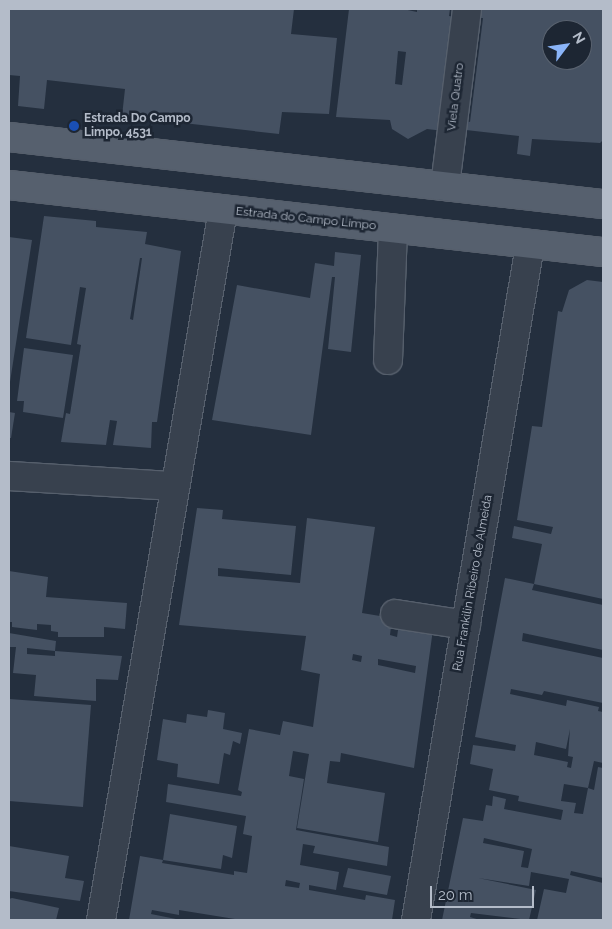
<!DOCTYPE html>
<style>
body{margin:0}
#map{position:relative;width:612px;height:929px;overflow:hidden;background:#242f3e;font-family:Raleway,sans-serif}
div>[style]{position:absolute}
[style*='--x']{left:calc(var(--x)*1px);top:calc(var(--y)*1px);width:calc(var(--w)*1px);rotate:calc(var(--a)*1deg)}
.building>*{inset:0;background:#455162}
.roads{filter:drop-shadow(1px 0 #565f6c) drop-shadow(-1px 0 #565f6c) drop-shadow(0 1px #565f6c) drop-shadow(0 -1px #565f6c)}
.minor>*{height:28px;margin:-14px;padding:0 14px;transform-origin:14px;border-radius:14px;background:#38414e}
.major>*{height:28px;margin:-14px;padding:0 14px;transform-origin:14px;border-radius:14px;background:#56606e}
.dots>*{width:14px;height:14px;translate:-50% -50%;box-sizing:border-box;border:2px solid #1d2633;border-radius:50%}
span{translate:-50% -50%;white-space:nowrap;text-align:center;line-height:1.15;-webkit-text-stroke:5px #1d2633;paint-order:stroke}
.street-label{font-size:12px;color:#b4bcc9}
.poi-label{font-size:12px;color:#b4bcc9;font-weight:700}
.left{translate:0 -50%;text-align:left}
.frame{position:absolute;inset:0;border:10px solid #b4bcc9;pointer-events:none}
.north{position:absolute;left:542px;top:20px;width:50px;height:50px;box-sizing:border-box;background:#1d2633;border:1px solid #59626f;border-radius:50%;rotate:59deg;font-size:14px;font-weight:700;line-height:20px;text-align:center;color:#b4bcc9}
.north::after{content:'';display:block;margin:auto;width:18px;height:22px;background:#8ab4f8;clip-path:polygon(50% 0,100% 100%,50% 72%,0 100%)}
.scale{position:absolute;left:430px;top:886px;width:104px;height:22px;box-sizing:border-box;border:2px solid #b4bcc9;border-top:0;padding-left:6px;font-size:15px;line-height:18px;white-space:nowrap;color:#b4bcc9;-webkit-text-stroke:4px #1d2633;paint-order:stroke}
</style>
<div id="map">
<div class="building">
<i style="clip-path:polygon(9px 9px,294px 9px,291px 34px,337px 38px,329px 114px,282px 112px,279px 134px,122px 116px,125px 89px,47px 80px,44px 109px,18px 106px,20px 76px,9px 75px)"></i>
<i style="clip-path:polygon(evenodd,349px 9px,403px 9px,417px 12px,417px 9px,450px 9px,449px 16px,457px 17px,444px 131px,427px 129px,408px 139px,392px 129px,390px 120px,336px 117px,349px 9px,398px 51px,406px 52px,402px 85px,395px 84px,398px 51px)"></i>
<i style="clip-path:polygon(evenodd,479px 9px,603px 9px,603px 140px,600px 143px,532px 139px,530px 156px,517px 154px,519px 136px,466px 130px,467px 121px,470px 122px,483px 18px,478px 18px,479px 9px,552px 30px,582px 30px,582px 60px,552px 60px,552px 30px)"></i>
<i style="clip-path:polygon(evenodd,44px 216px,96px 221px,96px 227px,147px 232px,145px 244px,181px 251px,157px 422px,152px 422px,151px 448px,113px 445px,117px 421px,110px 420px,106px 445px,61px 442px,66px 413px,70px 414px,81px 345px,77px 344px,86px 288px,80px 287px,71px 345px,26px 338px,44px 216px,140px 258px,142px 258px,133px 320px,130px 319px,140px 258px)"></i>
<i style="clip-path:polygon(9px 237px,32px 240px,10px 382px,9px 382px)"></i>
<i style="clip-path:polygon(335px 252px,361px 255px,351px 352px,328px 349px,335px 277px,332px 277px,311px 435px,212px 420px,237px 285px,310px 298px,315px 263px,334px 266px)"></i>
<i style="clip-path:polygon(587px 280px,603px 282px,603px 599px,534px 584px,542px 544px,512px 538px,514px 526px,551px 534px,553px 527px,517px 520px,532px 426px,542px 427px,558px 311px,562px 312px,569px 290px)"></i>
<i style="clip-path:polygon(24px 348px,73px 355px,63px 418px,23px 412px,24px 401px,17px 401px)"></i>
<i style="clip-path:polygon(9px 412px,15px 413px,11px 438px,9px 438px)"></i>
<i style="clip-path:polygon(evenodd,197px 508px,223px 510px,222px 519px,296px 526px,291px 575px,218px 568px,218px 576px,300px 583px,307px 518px,375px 527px,362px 613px,392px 618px,390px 635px,397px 637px,400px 616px,434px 622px,414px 768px,341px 753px,340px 762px,330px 761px,327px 783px,385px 793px,378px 842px,297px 828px,309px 754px,293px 751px,289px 776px,304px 779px,296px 830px,389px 847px,387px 866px,313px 853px,315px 846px,303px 844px,300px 865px,339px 872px,336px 890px,309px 885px,309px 890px,365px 900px,366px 895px,395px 900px,392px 920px,241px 920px,179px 910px,179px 915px,152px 910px,151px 914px,181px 920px,129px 920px,140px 856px,163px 860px,162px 863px,234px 875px,234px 871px,247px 873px,252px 836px,243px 834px,246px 816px,166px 802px,168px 784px,241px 796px,242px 792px,238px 790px,249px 729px,280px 735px,283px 721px,313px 727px,320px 674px,301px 670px,306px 636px,179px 625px,197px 508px,353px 654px,362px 656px,361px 662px,352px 660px,353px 654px,197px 508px,378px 659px,416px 666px,415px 673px,378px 665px,378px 659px,197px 508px,286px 880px,300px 883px,299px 888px,285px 886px,286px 880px)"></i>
<i style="clip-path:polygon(9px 571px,48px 577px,46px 597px,127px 603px,125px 629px,104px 627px,104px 637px,58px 637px,58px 632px,51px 631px,51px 625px,37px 624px,37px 630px,12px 627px,12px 622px,9px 622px)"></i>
<i style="clip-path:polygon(evenodd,505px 578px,534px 584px,532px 590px,603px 605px,603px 650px,523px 633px,522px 641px,603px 658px,603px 703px,544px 691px,542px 695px,511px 689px,510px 694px,566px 706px,567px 700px,599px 707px,598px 711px,603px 712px,603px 763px,594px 761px,588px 788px,564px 784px,561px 801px,576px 803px,574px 813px,583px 814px,588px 788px,594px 790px,598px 767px,603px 768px,603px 878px,571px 871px,570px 875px,603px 883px,603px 920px,537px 920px,544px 889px,566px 893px,569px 879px,531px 872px,529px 886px,478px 878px,536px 890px,529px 920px,471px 913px,470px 917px,480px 920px,442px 920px,463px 818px,483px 821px,486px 805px,492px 806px,493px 796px,506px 799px,504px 809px,561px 820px,563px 810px,518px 801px,519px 796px,489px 790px,493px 769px,470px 764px,473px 745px,515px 751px,516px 745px,475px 737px,505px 578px,570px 729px,568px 756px,573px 757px,571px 768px,567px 767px,568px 762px,534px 755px,536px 742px,566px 749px,570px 729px,505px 578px,484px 838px,532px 849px,528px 868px,521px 867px,524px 851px,483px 843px,484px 838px)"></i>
<i style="clip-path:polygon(evenodd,9px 633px,56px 641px,55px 651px,122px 656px,118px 680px,96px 679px,96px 701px,34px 696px,36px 675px,13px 673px,16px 647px,9px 647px,9px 633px,27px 648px,55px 651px,55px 656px,27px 654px,27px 648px)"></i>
<i style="clip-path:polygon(9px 699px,91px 705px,83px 807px,9px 801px)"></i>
<i style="clip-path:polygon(208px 710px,225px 713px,223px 729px,242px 733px,240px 744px,233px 741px,230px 755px,224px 753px,219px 784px,177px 777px,178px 764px,157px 760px,163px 719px,186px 723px,187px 714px,207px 717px)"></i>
<i style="clip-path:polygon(170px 814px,237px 826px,232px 858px,223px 855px,221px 869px,163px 860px)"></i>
<i style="clip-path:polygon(9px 846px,69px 856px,65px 878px,84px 881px,80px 901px,9px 891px)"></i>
<i style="clip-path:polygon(348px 868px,391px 876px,387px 895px,343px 887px)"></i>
<i style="clip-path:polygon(12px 898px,59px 908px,56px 920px,9px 920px,9px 899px)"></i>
</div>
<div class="roads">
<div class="minor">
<i style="--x:445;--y:186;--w:178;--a:-82.9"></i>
<i style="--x:388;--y:360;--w:131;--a:-87.8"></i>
<i style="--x:9;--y:476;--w:164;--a:3.5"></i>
<i style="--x:395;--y:614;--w:72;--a:8.8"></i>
<i style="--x:101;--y:920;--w:720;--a:-80.25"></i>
<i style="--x:416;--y:920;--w:685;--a:-80.41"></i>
</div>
<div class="major">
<i style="--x:9;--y:137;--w:598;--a:6.44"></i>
<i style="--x:9;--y:185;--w:598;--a:6.44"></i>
</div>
</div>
<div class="dots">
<i style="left:74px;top:126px;background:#1a4fb4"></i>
</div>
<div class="street-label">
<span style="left:456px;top:97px;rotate:-83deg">Viela Quatro</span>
<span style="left:306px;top:219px;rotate:6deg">Estrada do Campo Limpo</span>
<span style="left:473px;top:583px;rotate:-80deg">Rua Frankilin Ribeiro de Almeida</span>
</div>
<div class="poi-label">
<span class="left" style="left:84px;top:126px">Estrada Do Campo<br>Limpo, 4531</span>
</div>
<div class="frame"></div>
<div class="north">N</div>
<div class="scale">20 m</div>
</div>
